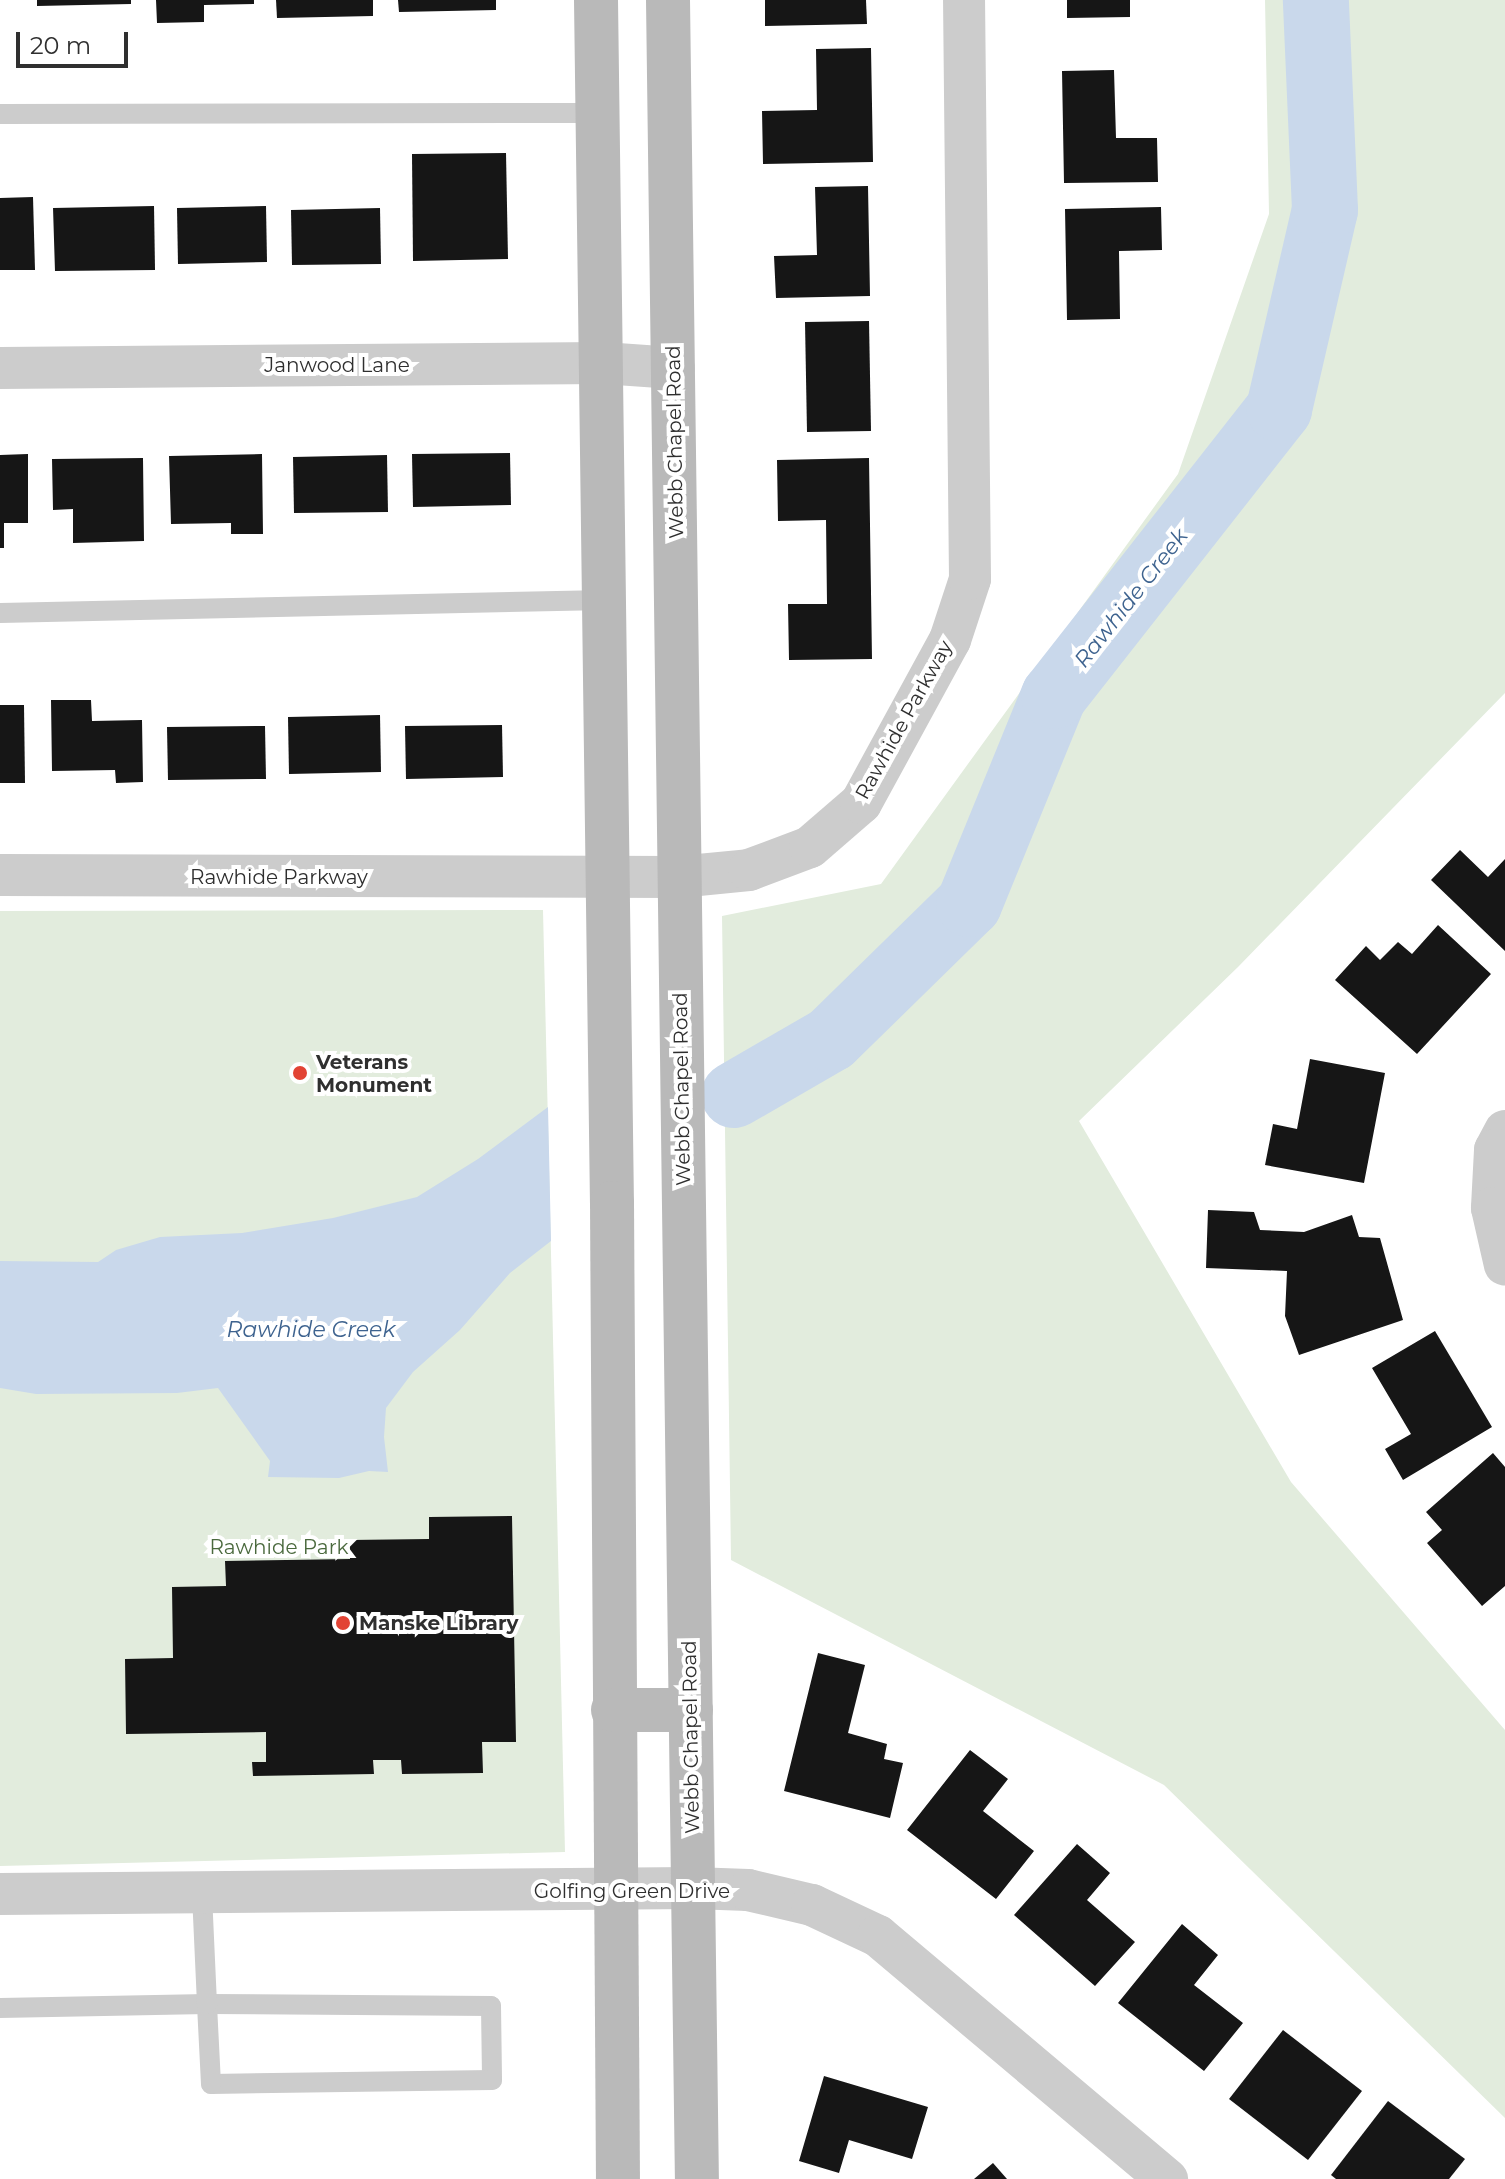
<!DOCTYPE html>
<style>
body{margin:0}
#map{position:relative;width:1505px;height:2179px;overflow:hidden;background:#fff;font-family:Montserrat,sans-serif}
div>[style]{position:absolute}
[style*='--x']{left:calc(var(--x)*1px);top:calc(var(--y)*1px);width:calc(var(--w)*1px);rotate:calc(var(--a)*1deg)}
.green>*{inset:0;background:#e2ecdd}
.water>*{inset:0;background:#c9d8eb}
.river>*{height:66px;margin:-33px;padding:0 33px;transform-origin:33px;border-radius:33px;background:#c9d8eb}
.building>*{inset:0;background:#161616}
.lane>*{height:20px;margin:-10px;padding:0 10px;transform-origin:10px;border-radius:10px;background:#ccc}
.street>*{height:42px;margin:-21px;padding:0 21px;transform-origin:21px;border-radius:21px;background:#ccc}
.secondary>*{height:44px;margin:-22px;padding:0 22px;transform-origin:22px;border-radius:22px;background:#b9b9b9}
.dots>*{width:22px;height:22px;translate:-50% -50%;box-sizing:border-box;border:4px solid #fff;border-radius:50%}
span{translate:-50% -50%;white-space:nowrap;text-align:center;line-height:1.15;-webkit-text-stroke:8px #fff;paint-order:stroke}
.street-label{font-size:20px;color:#2f2f2f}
.poi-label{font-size:20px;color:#2f2f2f;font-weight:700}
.left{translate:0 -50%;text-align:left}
.park-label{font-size:20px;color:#4a693d}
.water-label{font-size:22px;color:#3e638f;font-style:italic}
.scale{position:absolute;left:16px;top:32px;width:112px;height:36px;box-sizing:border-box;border:4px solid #2f2f2f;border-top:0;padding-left:10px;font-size:24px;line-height:28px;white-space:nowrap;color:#2f2f2f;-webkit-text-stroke:6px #fff;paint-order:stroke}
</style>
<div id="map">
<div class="green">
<i style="clip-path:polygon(1265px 0,1505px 0,1505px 693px,1238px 967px,1079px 1121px,1291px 1482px,1505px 1730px,1505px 2118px,1164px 1785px,731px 1560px,722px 916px,881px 884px,1178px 474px,1269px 214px)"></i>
<i style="clip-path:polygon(543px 910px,565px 1852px,0 1866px,0 911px)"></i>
</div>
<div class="water">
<i style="clip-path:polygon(548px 1107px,551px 1241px,510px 1273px,460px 1330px,413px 1372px,386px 1408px,384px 1437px,388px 1472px,369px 1471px,339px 1478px,268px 1477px,270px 1461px,218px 1388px,177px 1393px,36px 1394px,0 1388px,0 1261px,98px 1262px,116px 1250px,160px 1237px,242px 1233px,333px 1218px,417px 1197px,478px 1159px)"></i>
</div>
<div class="river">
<i style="--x:734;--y:1095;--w:112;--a:-30"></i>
<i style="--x:831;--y:1039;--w:193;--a:-44.4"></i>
<i style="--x:969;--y:904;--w:225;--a:-67.8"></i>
<i style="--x:1054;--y:696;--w:365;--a:-51.9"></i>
<i style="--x:1279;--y:409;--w:204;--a:-77"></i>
<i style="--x:1325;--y:210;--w:210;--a:-92.5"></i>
</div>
<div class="building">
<i style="clip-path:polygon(37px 0,131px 0,131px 4px,37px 6px)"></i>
<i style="clip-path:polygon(156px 0,254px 0,254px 4px,204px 5px,204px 22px,157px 23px)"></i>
<i style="clip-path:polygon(276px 0,373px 0,373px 16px,277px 18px)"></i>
<i style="clip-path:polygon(398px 0,496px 0,496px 10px,399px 12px)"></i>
<i style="clip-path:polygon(765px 0,866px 0,867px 24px,765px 26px)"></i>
<i style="clip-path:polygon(1067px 0,1130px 0,1130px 17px,1067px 18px)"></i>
<i style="clip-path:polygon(871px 48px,873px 162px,763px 164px,762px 111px,817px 110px,816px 49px)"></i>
<i style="clip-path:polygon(1114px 70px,1116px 138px,1157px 138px,1158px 182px,1064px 183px,1062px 71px)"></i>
<i style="clip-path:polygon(506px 153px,508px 259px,413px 261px,412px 154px)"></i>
<i style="clip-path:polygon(868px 186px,870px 296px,776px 298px,774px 256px,817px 255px,815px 187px)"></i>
<i style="clip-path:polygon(33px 197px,35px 270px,0 270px,0 198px)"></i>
<i style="clip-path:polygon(154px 206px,155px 270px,55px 271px,53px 208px)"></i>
<i style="clip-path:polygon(266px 206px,267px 262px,178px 264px,177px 208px)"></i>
<i style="clip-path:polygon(1161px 207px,1162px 250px,1119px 251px,1120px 319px,1067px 320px,1065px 209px)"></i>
<i style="clip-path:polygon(380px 208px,381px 264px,292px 265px,291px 210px)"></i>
<i style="clip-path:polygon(869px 321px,871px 431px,807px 432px,805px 322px)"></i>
<i style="clip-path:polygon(510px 453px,511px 505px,413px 507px,412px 454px)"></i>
<i style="clip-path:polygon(28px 454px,28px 523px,4px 523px,4px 548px,0 548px,0 455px)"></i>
<i style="clip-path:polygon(262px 454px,263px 534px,231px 534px,231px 523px,171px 524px,169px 456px)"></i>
<i style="clip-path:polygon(387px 455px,388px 512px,294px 513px,293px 457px)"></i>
<i style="clip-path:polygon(143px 458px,144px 541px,73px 543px,73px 509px,53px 510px,52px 459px)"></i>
<i style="clip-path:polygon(869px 458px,872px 659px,789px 660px,788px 604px,827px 604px,826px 520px,778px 521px,777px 460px)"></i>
<i style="clip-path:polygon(51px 700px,91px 700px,92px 721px,142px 720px,143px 782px,116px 783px,115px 770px,52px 771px)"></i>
<i style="clip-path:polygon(0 705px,24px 705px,25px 783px,0 783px)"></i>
<i style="clip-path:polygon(380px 715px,381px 772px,289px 774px,288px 717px)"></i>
<i style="clip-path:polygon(502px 725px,503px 777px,406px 779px,405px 726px)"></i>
<i style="clip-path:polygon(265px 726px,266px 779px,168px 780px,167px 727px)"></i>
<i style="clip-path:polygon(1460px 850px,1488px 877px,1505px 859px,1505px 951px,1431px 880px)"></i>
<i style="clip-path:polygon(1438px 925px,1491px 974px,1417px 1054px,1335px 980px,1366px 946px,1380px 960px,1398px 942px,1412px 954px)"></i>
<i style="clip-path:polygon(1310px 1059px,1385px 1073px,1364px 1183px,1265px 1165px,1273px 1124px,1297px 1129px)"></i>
<i style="clip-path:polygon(1208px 1210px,1254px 1212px,1260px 1230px,1304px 1232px,1352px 1215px,1359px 1237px,1380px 1238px,1403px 1320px,1299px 1355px,1285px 1316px,1287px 1271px,1206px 1268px)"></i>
<i style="clip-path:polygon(1435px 1331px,1492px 1427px,1403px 1480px,1385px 1449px,1411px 1434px,1372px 1368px)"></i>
<i style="clip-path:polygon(1493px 1453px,1505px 1467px,1505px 1586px,1482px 1606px,1427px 1543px,1442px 1530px,1426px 1512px)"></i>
<i style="clip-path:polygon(512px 1516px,516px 1742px,482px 1742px,483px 1773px,402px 1774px,401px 1760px,373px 1760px,374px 1774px,253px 1776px,252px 1762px,266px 1762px,266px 1732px,126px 1734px,125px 1659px,173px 1658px,172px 1587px,226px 1586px,225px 1561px,350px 1559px,350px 1540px,429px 1539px,429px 1517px)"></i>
<i style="clip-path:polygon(818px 1653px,865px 1665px,848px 1733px,887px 1744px,884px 1759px,903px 1763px,890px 1818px,784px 1791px)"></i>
<i style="clip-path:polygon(970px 1750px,1008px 1779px,983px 1811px,1034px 1851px,996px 1899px,907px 1830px)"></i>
<i style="clip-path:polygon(1077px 1844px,1110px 1873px,1087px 1900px,1135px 1942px,1095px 1986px,1014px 1915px)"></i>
<i style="clip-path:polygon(1182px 1924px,1218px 1955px,1194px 1985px,1243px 2023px,1204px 2071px,1118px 2003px)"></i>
<i style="clip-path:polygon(1283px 2030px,1362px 2091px,1308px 2160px,1229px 2099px)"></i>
<i style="clip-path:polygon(824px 2076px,928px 2107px,912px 2159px,849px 2140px,839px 2173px,799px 2161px)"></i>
<i style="clip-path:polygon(1388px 2101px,1465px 2159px,1449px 2179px,1336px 2179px,1331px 2175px)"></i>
<i style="clip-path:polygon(993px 2163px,1007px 2179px,974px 2179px)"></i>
</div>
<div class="lane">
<i style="--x:0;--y:114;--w:598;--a:-0.1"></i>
<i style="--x:0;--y:613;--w:606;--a:-1.23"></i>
<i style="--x:0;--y:2008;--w:207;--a:-1.1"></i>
<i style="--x:207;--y:2004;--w:284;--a:0.4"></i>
<i style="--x:491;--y:2006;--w:74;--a:89.2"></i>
<i style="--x:492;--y:2080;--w:281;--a:179.2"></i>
<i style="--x:211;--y:2084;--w:80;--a:-92.9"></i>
<i style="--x:207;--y:2004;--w:111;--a:-92.6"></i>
</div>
<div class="street">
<i style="--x:0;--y:368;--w:603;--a:-0.48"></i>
<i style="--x:603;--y:363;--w:71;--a:4"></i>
<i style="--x:0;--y:875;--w:678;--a:0.17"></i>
<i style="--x:678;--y:877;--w:71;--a:-5.6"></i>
<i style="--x:749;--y:870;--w:65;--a:-20.7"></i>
<i style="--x:810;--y:847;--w:67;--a:-40.8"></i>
<i style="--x:861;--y:803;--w:186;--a:-61.4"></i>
<i style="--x:950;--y:640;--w:64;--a:-71.8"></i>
<i style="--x:970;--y:579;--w:579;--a:-90.59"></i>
<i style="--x:1505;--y:1131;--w:21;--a:118"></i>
<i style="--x:1495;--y:1150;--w:58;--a:93"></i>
<i style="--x:1492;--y:1208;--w:58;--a:77.2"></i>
<i style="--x:0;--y:1894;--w:693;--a:-0.5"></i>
<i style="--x:693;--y:1888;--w:55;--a:2.1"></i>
<i style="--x:748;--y:1890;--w:66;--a:13.2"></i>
<i style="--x:812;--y:1905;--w:73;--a:25.2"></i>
<i style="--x:878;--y:1936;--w:378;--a:40.1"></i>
</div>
<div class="secondary">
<i style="--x:596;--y:0;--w:1203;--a:89.24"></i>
<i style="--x:612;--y:1203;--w:976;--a:89.65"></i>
<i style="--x:668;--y:0;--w:2179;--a:89.24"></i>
<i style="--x:613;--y:1710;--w:78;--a:0"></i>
</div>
<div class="dots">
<i style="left:300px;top:1073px;background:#e24334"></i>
<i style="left:343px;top:1623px;background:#e24334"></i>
</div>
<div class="street-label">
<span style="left:337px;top:365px">Janwood Lane</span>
<span style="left:675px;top:442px;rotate:-91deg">Webb Chapel Road</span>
<span style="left:904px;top:720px;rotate:-61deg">Rawhide Parkway</span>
<span style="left:279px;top:877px">Rawhide Parkway</span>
<span style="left:682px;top:1089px;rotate:-91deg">Webb Chapel Road</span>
<span style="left:691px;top:1737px;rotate:-91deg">Webb Chapel Road</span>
<span style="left:632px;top:1891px">Golfing Green Drive</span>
</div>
<div class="poi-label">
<span class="left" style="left:316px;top:1074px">Veterans<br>Monument</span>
<span class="left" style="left:359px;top:1623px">Manske Library</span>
</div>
<div class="park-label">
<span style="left:279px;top:1547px">Rawhide Park</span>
</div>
<div class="water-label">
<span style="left:1131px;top:598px;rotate:-52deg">Rawhide Creek</span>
<span style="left:311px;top:1330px">Rawhide Creek</span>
</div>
<div class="scale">20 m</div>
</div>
